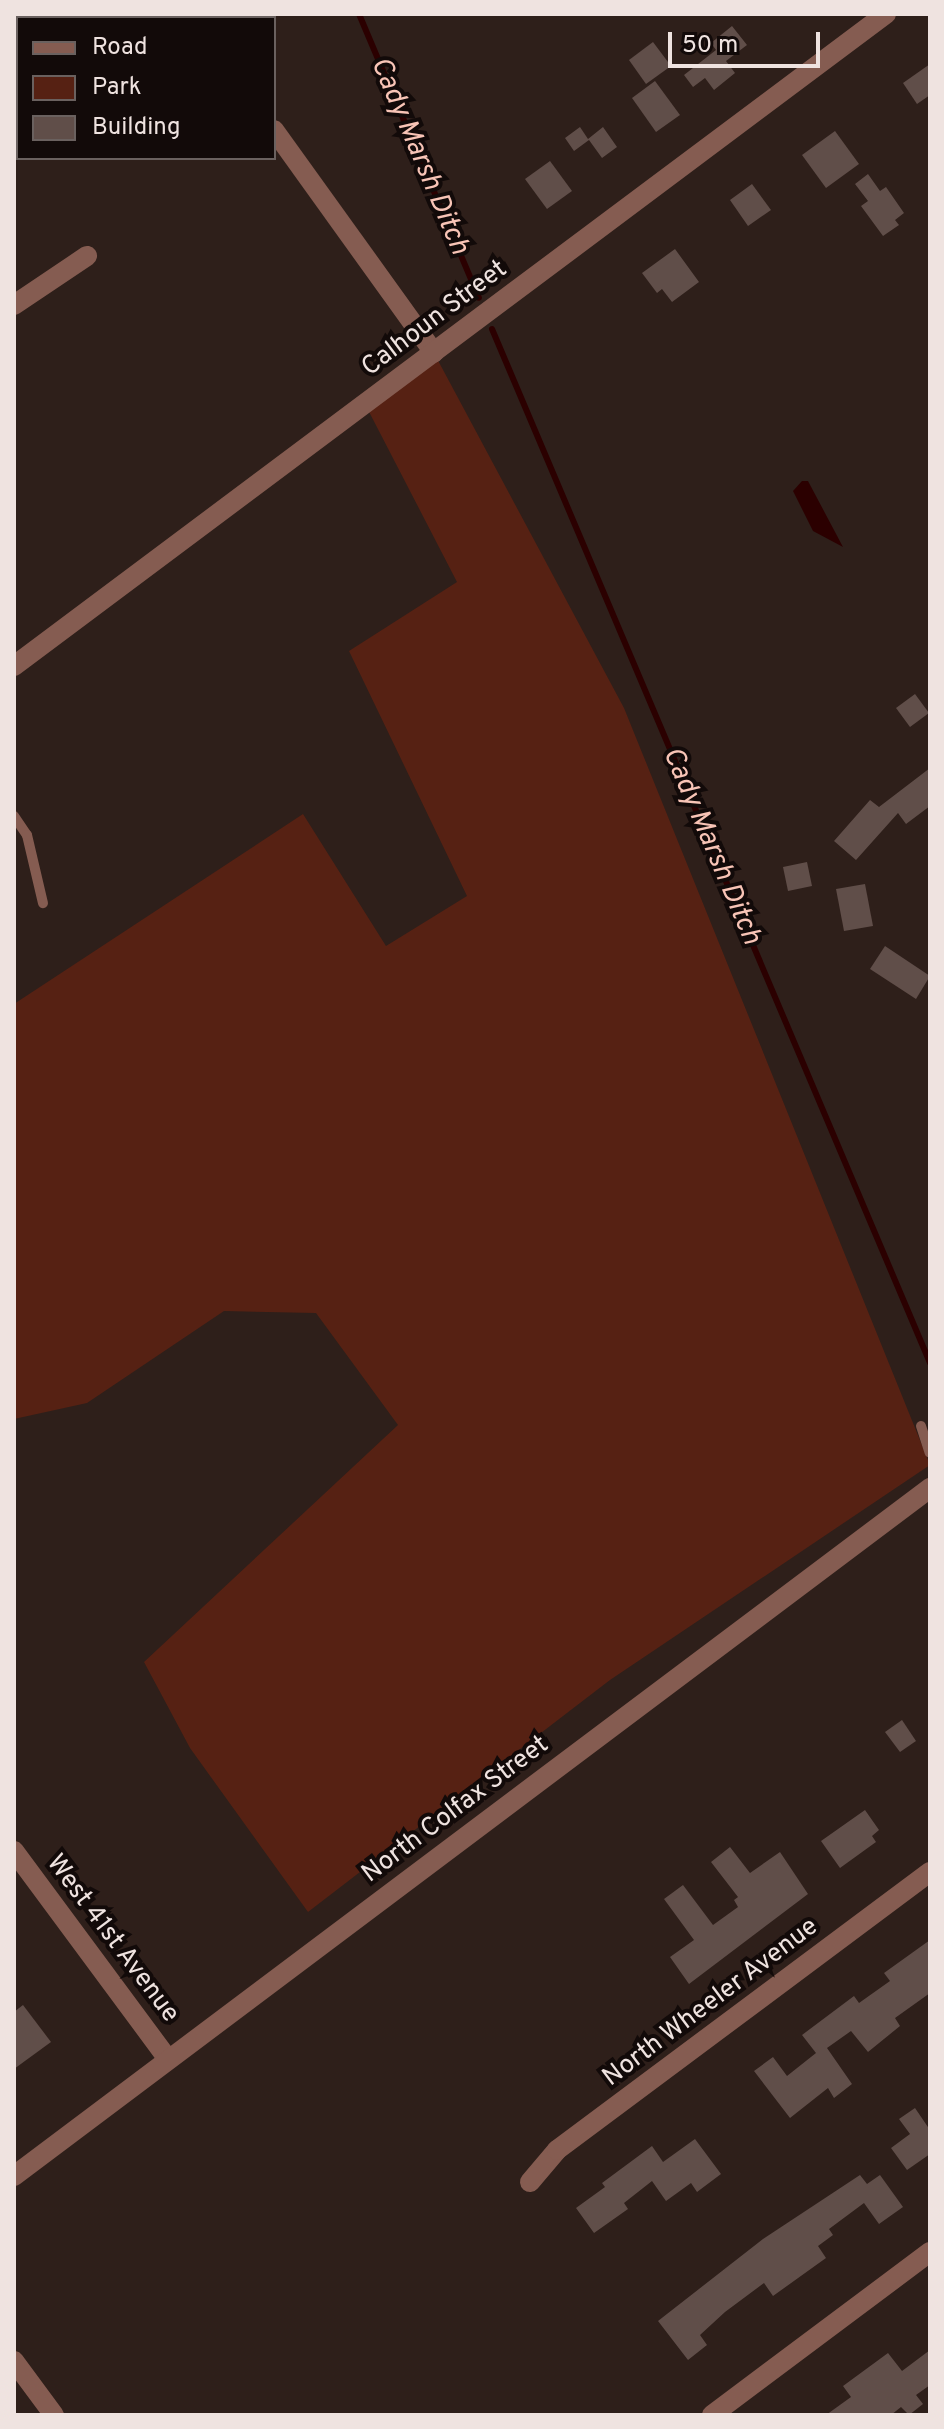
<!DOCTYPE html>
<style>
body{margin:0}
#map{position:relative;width:944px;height:2429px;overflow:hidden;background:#2e1f1a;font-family:Overpass,sans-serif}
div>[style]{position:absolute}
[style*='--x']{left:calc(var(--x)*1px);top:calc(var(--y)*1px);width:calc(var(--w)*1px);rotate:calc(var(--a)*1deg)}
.green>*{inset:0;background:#562113}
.water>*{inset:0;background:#2b0000}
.stream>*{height:6px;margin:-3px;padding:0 3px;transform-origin:3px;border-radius:3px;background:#2b0000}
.building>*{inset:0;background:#604e49}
.service>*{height:10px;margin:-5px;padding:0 5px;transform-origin:5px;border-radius:5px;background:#855c51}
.minor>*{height:20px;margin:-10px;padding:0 10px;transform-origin:10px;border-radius:10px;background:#855c51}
.tertiary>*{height:20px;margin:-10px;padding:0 10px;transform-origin:10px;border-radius:10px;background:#855c51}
span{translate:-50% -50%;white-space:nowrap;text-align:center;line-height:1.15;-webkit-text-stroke:8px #120a09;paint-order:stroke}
.street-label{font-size:26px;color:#efe3e0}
.water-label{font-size:28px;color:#f8c4b6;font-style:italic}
.frame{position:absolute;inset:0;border:16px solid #efe3e0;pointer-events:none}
.legend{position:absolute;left:16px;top:16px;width:260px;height:144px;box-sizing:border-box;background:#120a09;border:2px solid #6a615f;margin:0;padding:10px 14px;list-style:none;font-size:24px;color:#efe3e0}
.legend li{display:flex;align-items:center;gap:16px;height:40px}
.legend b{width:40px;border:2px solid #6a615f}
.scale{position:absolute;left:668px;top:32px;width:152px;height:36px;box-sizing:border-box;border:4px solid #efe3e0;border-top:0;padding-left:10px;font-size:24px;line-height:28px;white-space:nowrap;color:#efe3e0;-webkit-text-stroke:6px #120a09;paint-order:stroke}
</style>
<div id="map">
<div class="green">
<i style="clip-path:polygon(434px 353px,624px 708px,930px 1465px,610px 1680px,308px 1912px,190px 1748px,144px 1662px,398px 1425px,316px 1313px,224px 1311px,87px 1403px,14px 1419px,14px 1004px,303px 814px,386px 946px,467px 896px,349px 651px,457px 582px,365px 404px)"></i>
</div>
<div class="water">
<i style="clip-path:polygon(802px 481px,808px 481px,843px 547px,813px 531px,793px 491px)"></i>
</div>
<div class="stream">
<i style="--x:359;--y:14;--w:308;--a:67.1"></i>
<i style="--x:492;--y:329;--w:1123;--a:67.04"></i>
</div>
<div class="building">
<i style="clip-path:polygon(732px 26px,747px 45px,726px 61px,735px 73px,714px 90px,705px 78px,693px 87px,684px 75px,716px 50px,711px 43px)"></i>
<i style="clip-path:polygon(653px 42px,671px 66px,646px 84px,629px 60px)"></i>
<i style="clip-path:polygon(930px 64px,930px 95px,917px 104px,903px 83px)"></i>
<i style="clip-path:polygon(655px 81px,680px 115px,656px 132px,632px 98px)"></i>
<i style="clip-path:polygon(580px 127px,588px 139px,603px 127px,617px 147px,602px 158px,589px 140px,574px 151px,565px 138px)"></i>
<i style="clip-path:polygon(835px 131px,859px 164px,826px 188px,802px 155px)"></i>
<i style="clip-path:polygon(550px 161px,572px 191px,547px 209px,525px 179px)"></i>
<i style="clip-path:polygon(868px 174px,880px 191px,886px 187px,904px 213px,895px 220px,899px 225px,883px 236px,861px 206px,868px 201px,855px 184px)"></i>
<i style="clip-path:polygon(752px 184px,771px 210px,748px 226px,730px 200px)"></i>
<i style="clip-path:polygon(675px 249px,699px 282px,672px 302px,662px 289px,657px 293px,642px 273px)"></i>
<i style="clip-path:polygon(915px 694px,929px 713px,910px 727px,896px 708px)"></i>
<i style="clip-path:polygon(930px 768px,930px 806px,906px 824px,898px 813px,856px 860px,834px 841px,870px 800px,879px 807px)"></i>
<i style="clip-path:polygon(807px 862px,812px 886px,788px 891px,783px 867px)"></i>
<i style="clip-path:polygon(865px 884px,873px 926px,844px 931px,836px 889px)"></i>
<i style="clip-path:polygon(885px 946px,930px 976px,916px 999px,870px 969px)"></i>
<i style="clip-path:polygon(902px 1720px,916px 1741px,900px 1752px,885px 1732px)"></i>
<i style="clip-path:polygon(865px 1810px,879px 1830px,872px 1836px,876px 1842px,840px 1868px,821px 1841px)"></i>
<i style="clip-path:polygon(730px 1847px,750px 1873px,780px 1852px,808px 1894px,689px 1984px,670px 1957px,694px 1940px,664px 1899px,683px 1885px,713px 1925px,738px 1907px,734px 1900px,738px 1897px,711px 1862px)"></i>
<i style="clip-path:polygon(930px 1940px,930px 1993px,895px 2018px,900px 2026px,868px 2052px,851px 2031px,827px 2048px,852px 2084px,834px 2098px,828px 2088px,790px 2118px,754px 2071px,773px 2057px,787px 2076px,816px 2053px,802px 2035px,854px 1996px,859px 2003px,890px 1981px,884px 1973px)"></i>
<i style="clip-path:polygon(23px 2005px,51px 2042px,14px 2069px,14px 2012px)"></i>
<i style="clip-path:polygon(915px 2108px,930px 2130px,930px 2154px,907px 2170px,891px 2148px,910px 2134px,899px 2119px)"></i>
<i style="clip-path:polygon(695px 2139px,721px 2174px,697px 2192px,691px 2183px,666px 2201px,652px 2181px,624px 2203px,628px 2209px,594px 2233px,576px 2208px,605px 2187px,602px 2183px,652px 2146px,663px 2162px)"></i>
<i style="clip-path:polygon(860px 2175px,867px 2184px,880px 2175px,903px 2207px,879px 2224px,864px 2203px,829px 2229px,833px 2235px,818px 2246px,826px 2258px,773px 2296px,764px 2283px,725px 2312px,700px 2335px,707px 2345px,688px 2360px,658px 2321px,763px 2239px)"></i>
<i style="clip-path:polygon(930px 2350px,930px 2385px,916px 2395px,923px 2404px,909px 2415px,901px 2407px,891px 2415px,826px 2415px,851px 2397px,843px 2386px,888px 2353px,902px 2371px)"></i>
</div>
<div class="service">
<i style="--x:14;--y:816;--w:23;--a:56"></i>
<i style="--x:27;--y:835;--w:70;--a:76.8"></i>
<i style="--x:921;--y:1426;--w:28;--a:72"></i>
</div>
<div class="minor">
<i style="--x:190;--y:14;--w:5;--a:53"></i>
<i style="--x:274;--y:130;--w:274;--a:54.3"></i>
<i style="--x:14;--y:305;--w:88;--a:-33.9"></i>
<i style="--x:14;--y:666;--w:1089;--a:-36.79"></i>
<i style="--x:530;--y:2182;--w:42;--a:-49.8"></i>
<i style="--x:557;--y:2150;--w:465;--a:-36.7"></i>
<i style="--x:14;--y:2361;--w:67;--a:53.5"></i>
<i style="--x:712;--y:2415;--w:272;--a:-36.8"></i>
</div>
<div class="tertiary">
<i style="--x:14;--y:1851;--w:259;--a:53.5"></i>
<i style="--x:14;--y:2176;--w:1146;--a:-36.91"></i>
</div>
<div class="street-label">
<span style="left:435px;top:319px;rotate:-37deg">Calhoun Street</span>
<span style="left:456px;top:1810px;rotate:-37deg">North Colfax Street</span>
<span style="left:112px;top:1939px;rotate:53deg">West 41st Avenue</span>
<span style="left:711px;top:2003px;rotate:-37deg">North Wheeler Avenue</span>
</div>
<div class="water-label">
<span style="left:419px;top:156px;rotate:67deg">Cady Marsh Ditch</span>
<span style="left:711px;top:846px;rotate:67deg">Cady Marsh Ditch</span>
</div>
<div class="frame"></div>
<ul class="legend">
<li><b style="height:10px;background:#855c51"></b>Road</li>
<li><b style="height:22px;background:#562113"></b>Park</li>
<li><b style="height:22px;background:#604e49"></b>Building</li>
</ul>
<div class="scale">50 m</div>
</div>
